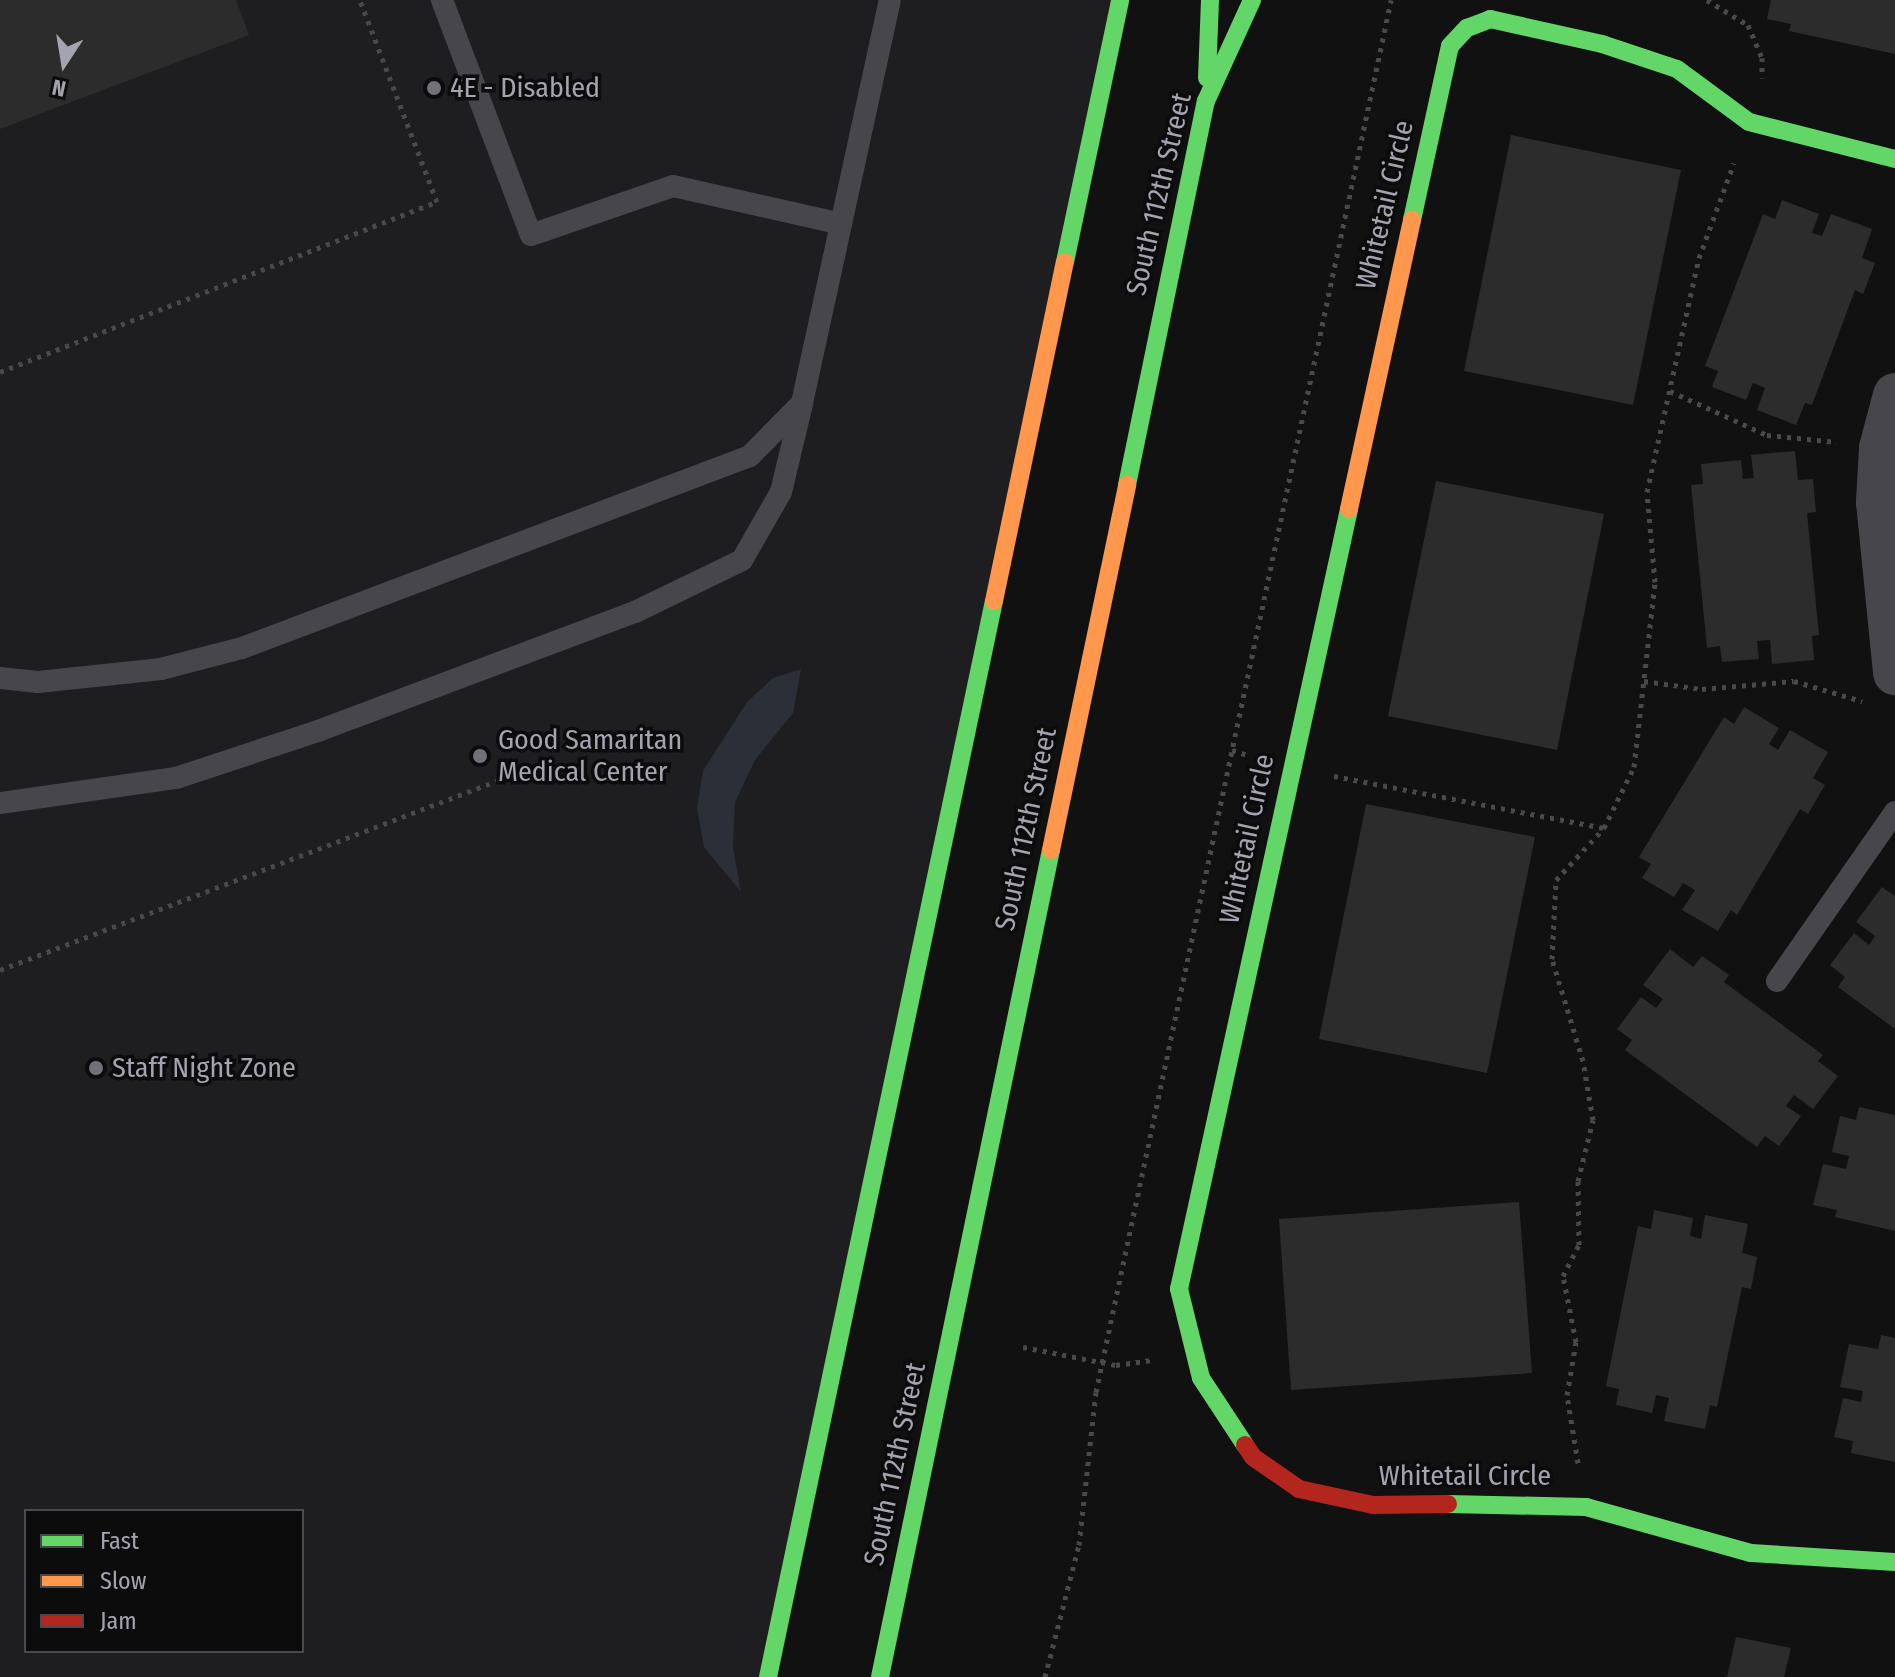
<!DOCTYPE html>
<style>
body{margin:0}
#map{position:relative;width:1895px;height:1677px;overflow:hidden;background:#111112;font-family:"Fira Sans Condensed",sans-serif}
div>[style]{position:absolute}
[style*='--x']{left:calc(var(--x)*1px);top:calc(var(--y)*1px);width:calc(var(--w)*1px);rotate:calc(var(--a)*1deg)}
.built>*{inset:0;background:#1e1e20}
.water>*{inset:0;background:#2b2f37}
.building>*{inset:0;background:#2c2c2d}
.path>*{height:5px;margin-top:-2.5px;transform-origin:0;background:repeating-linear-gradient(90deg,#49494c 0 4px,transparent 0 10px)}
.lane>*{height:22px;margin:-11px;padding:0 11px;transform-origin:11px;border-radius:11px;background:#47474b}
.street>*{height:44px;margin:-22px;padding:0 22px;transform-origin:22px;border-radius:22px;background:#47474b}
.fast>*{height:18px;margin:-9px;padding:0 9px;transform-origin:9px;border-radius:9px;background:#63d668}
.slow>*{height:18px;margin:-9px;padding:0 9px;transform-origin:9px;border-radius:9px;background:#ff974d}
.jam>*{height:18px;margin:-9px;padding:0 9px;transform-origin:9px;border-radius:9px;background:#b3261e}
.dots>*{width:22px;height:22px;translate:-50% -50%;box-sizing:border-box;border:4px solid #0c0c0d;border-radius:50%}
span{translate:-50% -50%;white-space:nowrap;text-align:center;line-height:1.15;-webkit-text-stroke:7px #0c0c0d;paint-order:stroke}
.poi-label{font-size:28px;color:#a4a4b1}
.left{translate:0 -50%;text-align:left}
.street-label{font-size:28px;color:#a4a4b1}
.legend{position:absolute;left:24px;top:1509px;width:280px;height:144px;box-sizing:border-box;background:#0c0c0d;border:2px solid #49494f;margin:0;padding:10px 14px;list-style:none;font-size:24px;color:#a4a4b1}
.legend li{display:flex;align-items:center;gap:16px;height:40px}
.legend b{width:40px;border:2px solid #49494f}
.north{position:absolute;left:24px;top:24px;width:80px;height:80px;-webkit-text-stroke:6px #0c0c0d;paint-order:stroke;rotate:192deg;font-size:22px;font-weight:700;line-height:32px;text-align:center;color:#a4a4b1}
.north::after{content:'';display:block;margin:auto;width:28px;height:36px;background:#a4a4b1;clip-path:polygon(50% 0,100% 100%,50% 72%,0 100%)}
</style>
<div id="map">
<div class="built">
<i style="clip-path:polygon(evenodd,0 0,1121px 0,762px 1677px,0 1677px,0 0,26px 1511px,302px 1511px,302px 1651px,26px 1651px,26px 1511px)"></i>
</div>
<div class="water">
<i style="clip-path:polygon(801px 669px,793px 713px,755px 760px,735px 802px,733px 848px,741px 892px,704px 847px,697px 808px,703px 771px,747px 702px,773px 678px)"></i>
</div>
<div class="building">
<i style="clip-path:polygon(0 0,236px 0,249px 35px,0 129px)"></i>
<i style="clip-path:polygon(1771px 0,1895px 0,1895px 54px,1789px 31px,1791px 24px,1767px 19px)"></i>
<i style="clip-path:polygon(1511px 135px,1681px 170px,1633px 405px,1464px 371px)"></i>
<i style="clip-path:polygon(1782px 200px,1819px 214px,1812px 233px,1822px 236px,1831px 214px,1872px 229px,1862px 258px,1875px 263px,1863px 294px,1855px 290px,1812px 405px,1805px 403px,1796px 425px,1757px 410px,1765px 388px,1753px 383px,1746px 400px,1712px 387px,1718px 371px,1705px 366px,1763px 214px,1775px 219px)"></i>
<i style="clip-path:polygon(1795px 451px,1798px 480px,1813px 479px,1816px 512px,1807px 513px,1819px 635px,1812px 636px,1814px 660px,1772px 664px,1770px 640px,1757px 641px,1759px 659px,1722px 662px,1720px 646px,1707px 648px,1691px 485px,1703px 484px,1701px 464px,1741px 460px,1743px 479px,1754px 478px,1751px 455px)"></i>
<i style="clip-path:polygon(1436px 481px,1604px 514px,1557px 750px,1388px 716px)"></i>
<i style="clip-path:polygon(1744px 707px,1779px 728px,1769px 744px,1778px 750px,1790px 730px,1828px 752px,1813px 778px,1825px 785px,1808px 814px,1800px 809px,1737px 915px,1731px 910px,1718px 931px,1682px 910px,1695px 890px,1683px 883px,1674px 897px,1642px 878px,1651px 864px,1639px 857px,1724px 717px,1734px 724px)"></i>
<i style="clip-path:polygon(1366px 804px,1535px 837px,1487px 1073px,1319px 1039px)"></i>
<i style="clip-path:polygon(1882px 887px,1895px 896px,1895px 1029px,1838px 987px,1845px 977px,1830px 965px,1854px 933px,1869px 945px,1875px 936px,1856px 922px)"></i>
<i style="clip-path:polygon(1670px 949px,1693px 967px,1702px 956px,1729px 975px,1724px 982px,1823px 1055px,1818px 1061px,1838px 1076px,1813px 1109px,1794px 1095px,1786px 1106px,1801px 1116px,1779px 1146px,1765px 1136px,1757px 1147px,1625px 1050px,1632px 1040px,1617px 1029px,1641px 997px,1656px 1008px,1663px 999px,1643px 985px)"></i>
<i style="clip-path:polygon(1859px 1107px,1895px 1115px,1895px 1231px,1835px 1217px,1837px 1210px,1813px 1205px,1823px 1164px,1846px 1169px,1849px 1156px,1832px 1152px,1840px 1116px,1856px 1120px)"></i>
<i style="clip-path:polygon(1519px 1202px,1532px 1373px,1291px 1390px,1279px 1219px)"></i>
<i style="clip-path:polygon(1654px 1210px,1693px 1218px,1690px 1236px,1701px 1239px,1705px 1215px,1748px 1224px,1742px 1253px,1757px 1257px,1751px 1289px,1742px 1287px,1717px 1407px,1710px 1405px,1705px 1429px,1664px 1421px,1669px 1398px,1656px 1395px,1652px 1413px,1616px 1405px,1619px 1389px,1606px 1386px,1638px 1226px,1651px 1229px)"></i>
<i style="clip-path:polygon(1881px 1335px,1895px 1338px,1895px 1462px,1851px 1453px,1853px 1441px,1834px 1437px,1843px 1398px,1861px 1402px,1863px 1391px,1840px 1387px,1849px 1344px,1878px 1349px)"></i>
<i style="clip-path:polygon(1736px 1637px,1791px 1648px,1784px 1677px,1727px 1677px)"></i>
</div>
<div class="path">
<i style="--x:1707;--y:0;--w:48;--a:31.4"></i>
<i style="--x:1748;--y:25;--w:36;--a:67"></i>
<i style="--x:1762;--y:58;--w:20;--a:90"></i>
<i style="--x:0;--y:372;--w:469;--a:-21.3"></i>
<i style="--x:437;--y:202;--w:216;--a:-110.9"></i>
<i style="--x:1670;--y:391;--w:107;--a:24.4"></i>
<i style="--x:1767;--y:435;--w:70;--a:5.7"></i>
<i style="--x:1644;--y:681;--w:59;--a:7.9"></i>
<i style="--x:1702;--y:689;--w:92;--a:-5"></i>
<i style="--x:1794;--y:681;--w:71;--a:16.4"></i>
<i style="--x:1232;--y:750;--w:19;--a:18"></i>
<i style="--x:1334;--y:776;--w:274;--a:10.9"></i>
<i style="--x:0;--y:970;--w:534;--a:-20.84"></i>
<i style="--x:1023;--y:1347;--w:95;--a:11"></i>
<i style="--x:1116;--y:1365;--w:36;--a:-8"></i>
<i style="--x:1578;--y:1463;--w:69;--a:-99.2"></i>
<i style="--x:1567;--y:1395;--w:54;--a:-80.4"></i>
<i style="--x:1576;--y:1342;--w:67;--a:-101.1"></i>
<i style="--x:1563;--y:1276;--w:35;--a:-63"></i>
<i style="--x:1579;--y:1245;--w:64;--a:-90.9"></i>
<i style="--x:1578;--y:1181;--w:63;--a:-76.2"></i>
<i style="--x:1593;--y:1120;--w:60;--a:-99.6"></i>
<i style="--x:1583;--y:1061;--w:107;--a:-106.9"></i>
<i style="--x:1552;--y:959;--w:79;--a:-87.1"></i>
<i style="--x:1556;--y:880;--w:71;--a:-47.3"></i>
<i style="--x:1604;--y:828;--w:68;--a:-63.8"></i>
<i style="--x:1634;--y:767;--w:186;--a:-83.5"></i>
<i style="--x:1655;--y:582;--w:90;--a:-95.1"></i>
<i style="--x:1647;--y:492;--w:240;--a:-77.5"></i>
<i style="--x:1699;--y:258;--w:101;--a:-69.8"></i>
<i style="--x:1045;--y:1677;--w:136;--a:-75.6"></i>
<i style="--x:1079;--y:1545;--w:154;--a:-83.7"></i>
<i style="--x:1096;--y:1392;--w:1423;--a:-78.03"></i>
</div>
<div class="lane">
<i style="--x:442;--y:0;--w:251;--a:69.3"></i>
<i style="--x:531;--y:235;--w:150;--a:-19"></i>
<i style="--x:673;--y:186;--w:172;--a:12.7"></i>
<i style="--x:0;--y:678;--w:38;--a:6"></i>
<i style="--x:38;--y:682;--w:124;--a:-6"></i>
<i style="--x:161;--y:669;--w:84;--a:-14.5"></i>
<i style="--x:242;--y:648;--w:543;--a:-20.7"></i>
<i style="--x:750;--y:456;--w:74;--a:-45.5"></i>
<i style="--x:802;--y:403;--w:412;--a:-77.7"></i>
<i style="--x:0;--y:803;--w:178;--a:-8.1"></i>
<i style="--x:176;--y:778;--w:150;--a:-18.3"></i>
<i style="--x:318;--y:731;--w:339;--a:-20.6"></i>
<i style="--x:635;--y:612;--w:119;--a:-25.9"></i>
<i style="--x:742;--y:560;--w:78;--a:-60.2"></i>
<i style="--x:781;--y:492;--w:90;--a:-76.6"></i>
<i style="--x:1777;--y:981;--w:206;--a:-55.1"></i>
</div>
<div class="street">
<i style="--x:1895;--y:395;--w:55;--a:104.8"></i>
<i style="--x:1881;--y:448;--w:54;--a:93.2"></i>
<i style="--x:1878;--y:502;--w:172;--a:84.3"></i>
</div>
<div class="fast">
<i style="--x:1207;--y:78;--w:78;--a:-87.8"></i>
<i style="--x:1412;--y:220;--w:178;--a:-77.7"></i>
<i style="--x:1450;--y:46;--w:25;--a:-47"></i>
<i style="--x:1467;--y:28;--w:25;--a:-21"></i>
<i style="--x:1490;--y:19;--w:115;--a:12.6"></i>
<i style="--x:1602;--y:44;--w:79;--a:18.4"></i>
<i style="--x:1677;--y:69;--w:89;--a:36.4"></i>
<i style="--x:1749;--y:122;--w:151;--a:14.2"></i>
<i style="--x:1065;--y:262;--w:268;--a:-78.1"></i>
<i style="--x:1127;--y:485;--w:392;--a:-78.4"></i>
<i style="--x:1206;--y:101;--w:111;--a:-65.5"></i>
<i style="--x:1245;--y:1445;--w:80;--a:-123.3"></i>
<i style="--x:1201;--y:1378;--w:92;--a:-103.9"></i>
<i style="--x:1179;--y:1289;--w:798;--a:-77.7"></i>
<i style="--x:1448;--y:1504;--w:138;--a:1.2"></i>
<i style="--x:1586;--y:1507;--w:171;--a:15.6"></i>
<i style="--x:1751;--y:1553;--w:144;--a:3.6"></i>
<i style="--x:768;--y:1677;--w:1099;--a:-78.14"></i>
<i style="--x:880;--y:1677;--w:844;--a:-78.32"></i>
</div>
<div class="slow">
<i style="--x:1349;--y:509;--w:296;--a:-77.7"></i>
<i style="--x:994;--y:601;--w:346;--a:-78.2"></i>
<i style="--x:1051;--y:850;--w:373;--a:-78.2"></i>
</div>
<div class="jam">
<i style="--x:1245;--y:1445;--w:14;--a:56"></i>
<i style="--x:1253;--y:1457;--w:56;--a:34.8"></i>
<i style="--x:1299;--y:1489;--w:76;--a:12.2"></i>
<i style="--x:1373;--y:1505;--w:75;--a:-0.8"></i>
</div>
<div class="dots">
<i style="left:434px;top:88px;background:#717179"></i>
<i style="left:480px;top:756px;background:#717179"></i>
<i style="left:96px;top:1068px;background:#717179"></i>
</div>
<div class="poi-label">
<span class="left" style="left:450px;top:88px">4E - Disabled</span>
<span class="left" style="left:498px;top:756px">Good Samaritan<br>Medical Center</span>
<span class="left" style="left:112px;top:1068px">Staff Night Zone</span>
</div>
<div class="street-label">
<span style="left:1159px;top:194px;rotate:-77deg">South 112th Street</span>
<span style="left:1385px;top:205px;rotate:-77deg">Whitetail Circle</span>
<span style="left:1026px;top:829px;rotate:-78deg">South 112th Street</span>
<span style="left:1247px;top:839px;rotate:-78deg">Whitetail Circle</span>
<span style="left:895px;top:1464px;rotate:-78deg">South 112th Street</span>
<span style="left:1465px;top:1476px">Whitetail Circle</span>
</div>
<ul class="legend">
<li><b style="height:10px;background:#63d668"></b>Fast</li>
<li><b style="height:10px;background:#ff974d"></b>Slow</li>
<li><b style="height:10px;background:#b3261e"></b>Jam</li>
</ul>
<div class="north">N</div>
</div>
